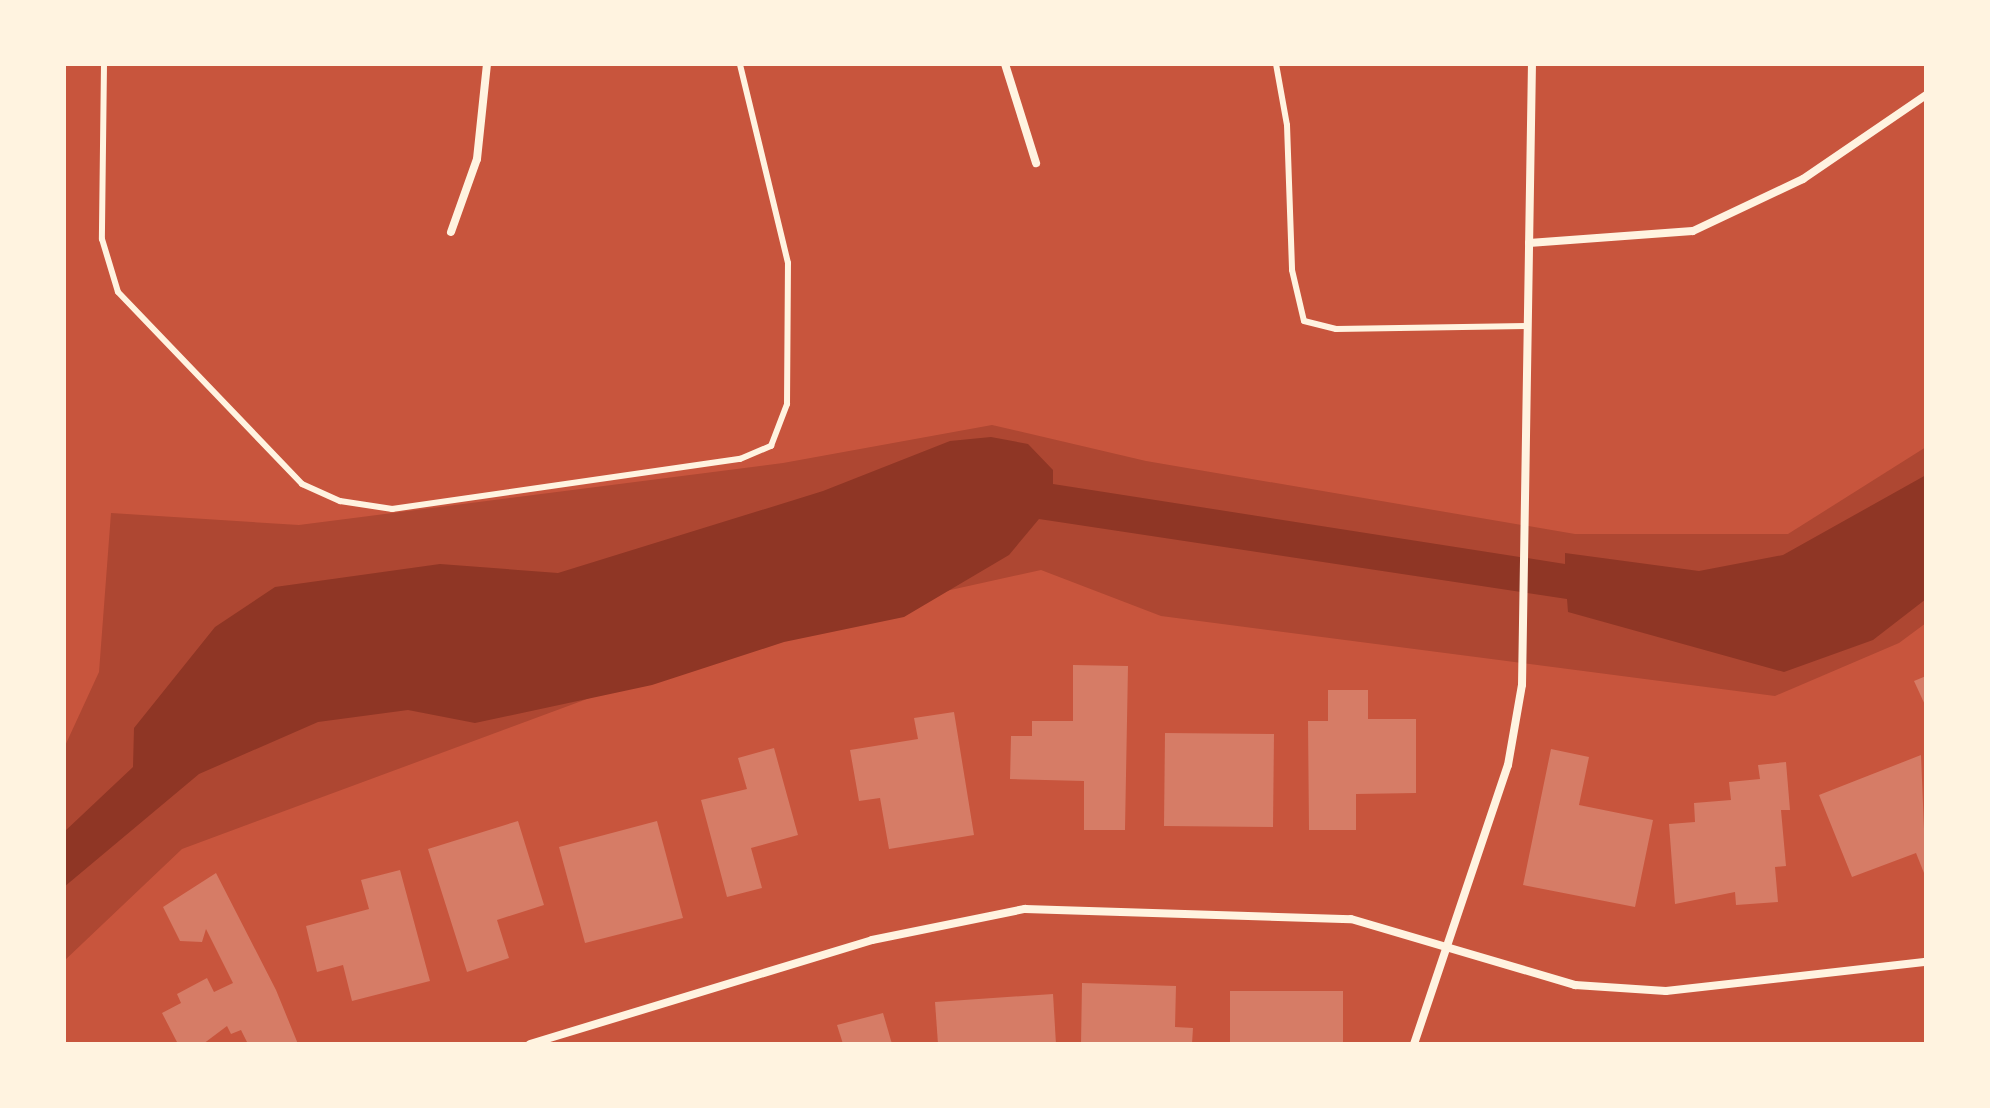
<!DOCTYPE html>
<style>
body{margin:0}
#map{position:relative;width:1990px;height:1108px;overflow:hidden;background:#c8553d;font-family:Helvetica,sans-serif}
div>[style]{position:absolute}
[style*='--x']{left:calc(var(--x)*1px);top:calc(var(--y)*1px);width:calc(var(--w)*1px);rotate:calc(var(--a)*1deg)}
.green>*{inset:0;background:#ae4732}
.water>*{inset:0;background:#8f3625}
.building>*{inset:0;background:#d67c66}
.service>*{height:6px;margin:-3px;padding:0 3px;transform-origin:3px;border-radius:3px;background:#fff3e0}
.minor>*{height:8px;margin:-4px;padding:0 4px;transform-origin:4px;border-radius:4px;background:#fff3e0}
span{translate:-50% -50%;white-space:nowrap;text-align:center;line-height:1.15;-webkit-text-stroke:6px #fff3e0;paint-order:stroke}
.frame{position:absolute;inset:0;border:66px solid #fff3e0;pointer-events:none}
</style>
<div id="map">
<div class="green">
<i style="clip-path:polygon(992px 425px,1146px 461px,1575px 534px,1788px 534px,1926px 447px,1926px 623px,1899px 643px,1775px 696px,1161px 616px,1041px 570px,779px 628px,182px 849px,64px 961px,64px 748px,99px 672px,111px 513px,299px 525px,783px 463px)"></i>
</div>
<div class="water">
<i style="clip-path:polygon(991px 437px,1028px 444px,1053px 470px,1053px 484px,1565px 564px,1565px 553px,1699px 571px,1783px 555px,1926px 475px,1926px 599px,1873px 640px,1784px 672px,1568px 612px,1567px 599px,1039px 519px,1009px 555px,904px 617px,784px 642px,652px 685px,475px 723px,408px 710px,318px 722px,199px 774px,64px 887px,64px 832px,133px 767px,134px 728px,215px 627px,275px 587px,440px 564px,558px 573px,823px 491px,950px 441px)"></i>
</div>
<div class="building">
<i style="clip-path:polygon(1073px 665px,1128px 666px,1125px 830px,1084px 830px,1084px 781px,1010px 779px,1011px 736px,1032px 736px,1032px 721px,1073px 721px)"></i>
<i style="clip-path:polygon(1926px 676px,1926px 707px,1914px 681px)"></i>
<i style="clip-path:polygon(1328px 690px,1368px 690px,1368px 719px,1416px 719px,1416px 793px,1356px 794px,1356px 830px,1309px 830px,1308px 721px,1328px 721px)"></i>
<i style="clip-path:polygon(954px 712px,974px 835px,889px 849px,880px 798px,859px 801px,850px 750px,918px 739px,914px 718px)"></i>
<i style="clip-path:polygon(1165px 733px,1274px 734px,1273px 827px,1164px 826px)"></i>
<i style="clip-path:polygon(774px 748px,798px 835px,751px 848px,762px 888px,727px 897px,701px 800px,747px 789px,738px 758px)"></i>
<i style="clip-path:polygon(1551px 749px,1589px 757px,1579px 805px,1653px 820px,1635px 907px,1523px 885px)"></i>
<i style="clip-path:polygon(1921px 755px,1926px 878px,1916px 853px,1852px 877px,1819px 795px)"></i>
<i style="clip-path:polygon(1786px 762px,1790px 810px,1781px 810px,1786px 866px,1775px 867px,1778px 902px,1736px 905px,1735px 892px,1675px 904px,1669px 824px,1695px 822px,1694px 803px,1731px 800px,1729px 782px,1760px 779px,1758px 765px)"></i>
<i style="clip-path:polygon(518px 821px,544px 905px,497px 920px,509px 958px,467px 972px,428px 849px)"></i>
<i style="clip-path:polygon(657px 821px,683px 918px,585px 943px,559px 847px)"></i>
<i style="clip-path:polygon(400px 870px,430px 981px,352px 1001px,343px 965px,317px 972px,306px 926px,369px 909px,361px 880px)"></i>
<i style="clip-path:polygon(216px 873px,276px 990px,298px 1044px,248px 1044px,241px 1030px,231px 1034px,227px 1026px,203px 1044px,178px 1044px,162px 1013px,181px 1003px,177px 994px,207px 978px,214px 992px,233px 983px,206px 929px,202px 942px,180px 941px,163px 907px)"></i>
<i style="clip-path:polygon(1082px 983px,1176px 986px,1175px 1027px,1193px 1028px,1192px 1044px,1081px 1044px)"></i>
<i style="clip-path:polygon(1230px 991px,1343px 991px,1343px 1044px,1230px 1044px)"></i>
<i style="clip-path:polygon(1053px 994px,1056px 1044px,938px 1044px,935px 1002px)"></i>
<i style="clip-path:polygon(883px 1013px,892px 1044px,843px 1044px,837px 1025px)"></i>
</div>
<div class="service">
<i style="--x:104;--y:64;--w:175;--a:90.7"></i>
<i style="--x:102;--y:239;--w:55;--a:73.2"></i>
<i style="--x:118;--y:292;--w:266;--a:46.2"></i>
<i style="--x:302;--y:484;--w:42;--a:24.1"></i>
<i style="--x:340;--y:501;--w:53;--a:8.7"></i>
<i style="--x:392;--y:509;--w:352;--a:-8.2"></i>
<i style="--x:740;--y:459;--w:34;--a:-23"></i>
<i style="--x:771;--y:446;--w:45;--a:-69.1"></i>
<i style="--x:787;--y:404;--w:141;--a:-89.6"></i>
<i style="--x:788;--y:263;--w:205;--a:-103.6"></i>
<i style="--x:1276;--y:64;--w:62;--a:79.8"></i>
<i style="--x:1287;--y:125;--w:145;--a:88"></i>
<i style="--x:1292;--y:270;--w:52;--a:76.8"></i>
<i style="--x:1304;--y:321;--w:33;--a:14"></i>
<i style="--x:1336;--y:329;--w:192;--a:-0.9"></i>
</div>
<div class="minor">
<i style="--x:1005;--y:64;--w:104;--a:72.6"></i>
<i style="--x:451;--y:232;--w:77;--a:-70.4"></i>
<i style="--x:477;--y:159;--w:96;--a:-84"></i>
<i style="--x:1529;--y:243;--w:164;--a:-4.2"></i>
<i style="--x:1693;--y:231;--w:122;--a:-25.3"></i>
<i style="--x:1803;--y:179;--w:149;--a:-34.3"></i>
<i style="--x:530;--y:1044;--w:357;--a:-16.9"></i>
<i style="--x:872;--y:940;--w:156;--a:-11.5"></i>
<i style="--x:1025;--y:909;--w:326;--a:1.8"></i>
<i style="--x:1351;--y:919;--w:234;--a:16.4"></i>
<i style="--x:1575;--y:985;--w:91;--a:3.8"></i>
<i style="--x:1666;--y:991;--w:262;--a:-6.4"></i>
<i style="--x:1414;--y:1044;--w:294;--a:-71.4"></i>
<i style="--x:1508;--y:765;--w:81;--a:-80.1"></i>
<i style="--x:1522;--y:685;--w:621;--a:-89.08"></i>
</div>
<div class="frame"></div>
</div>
